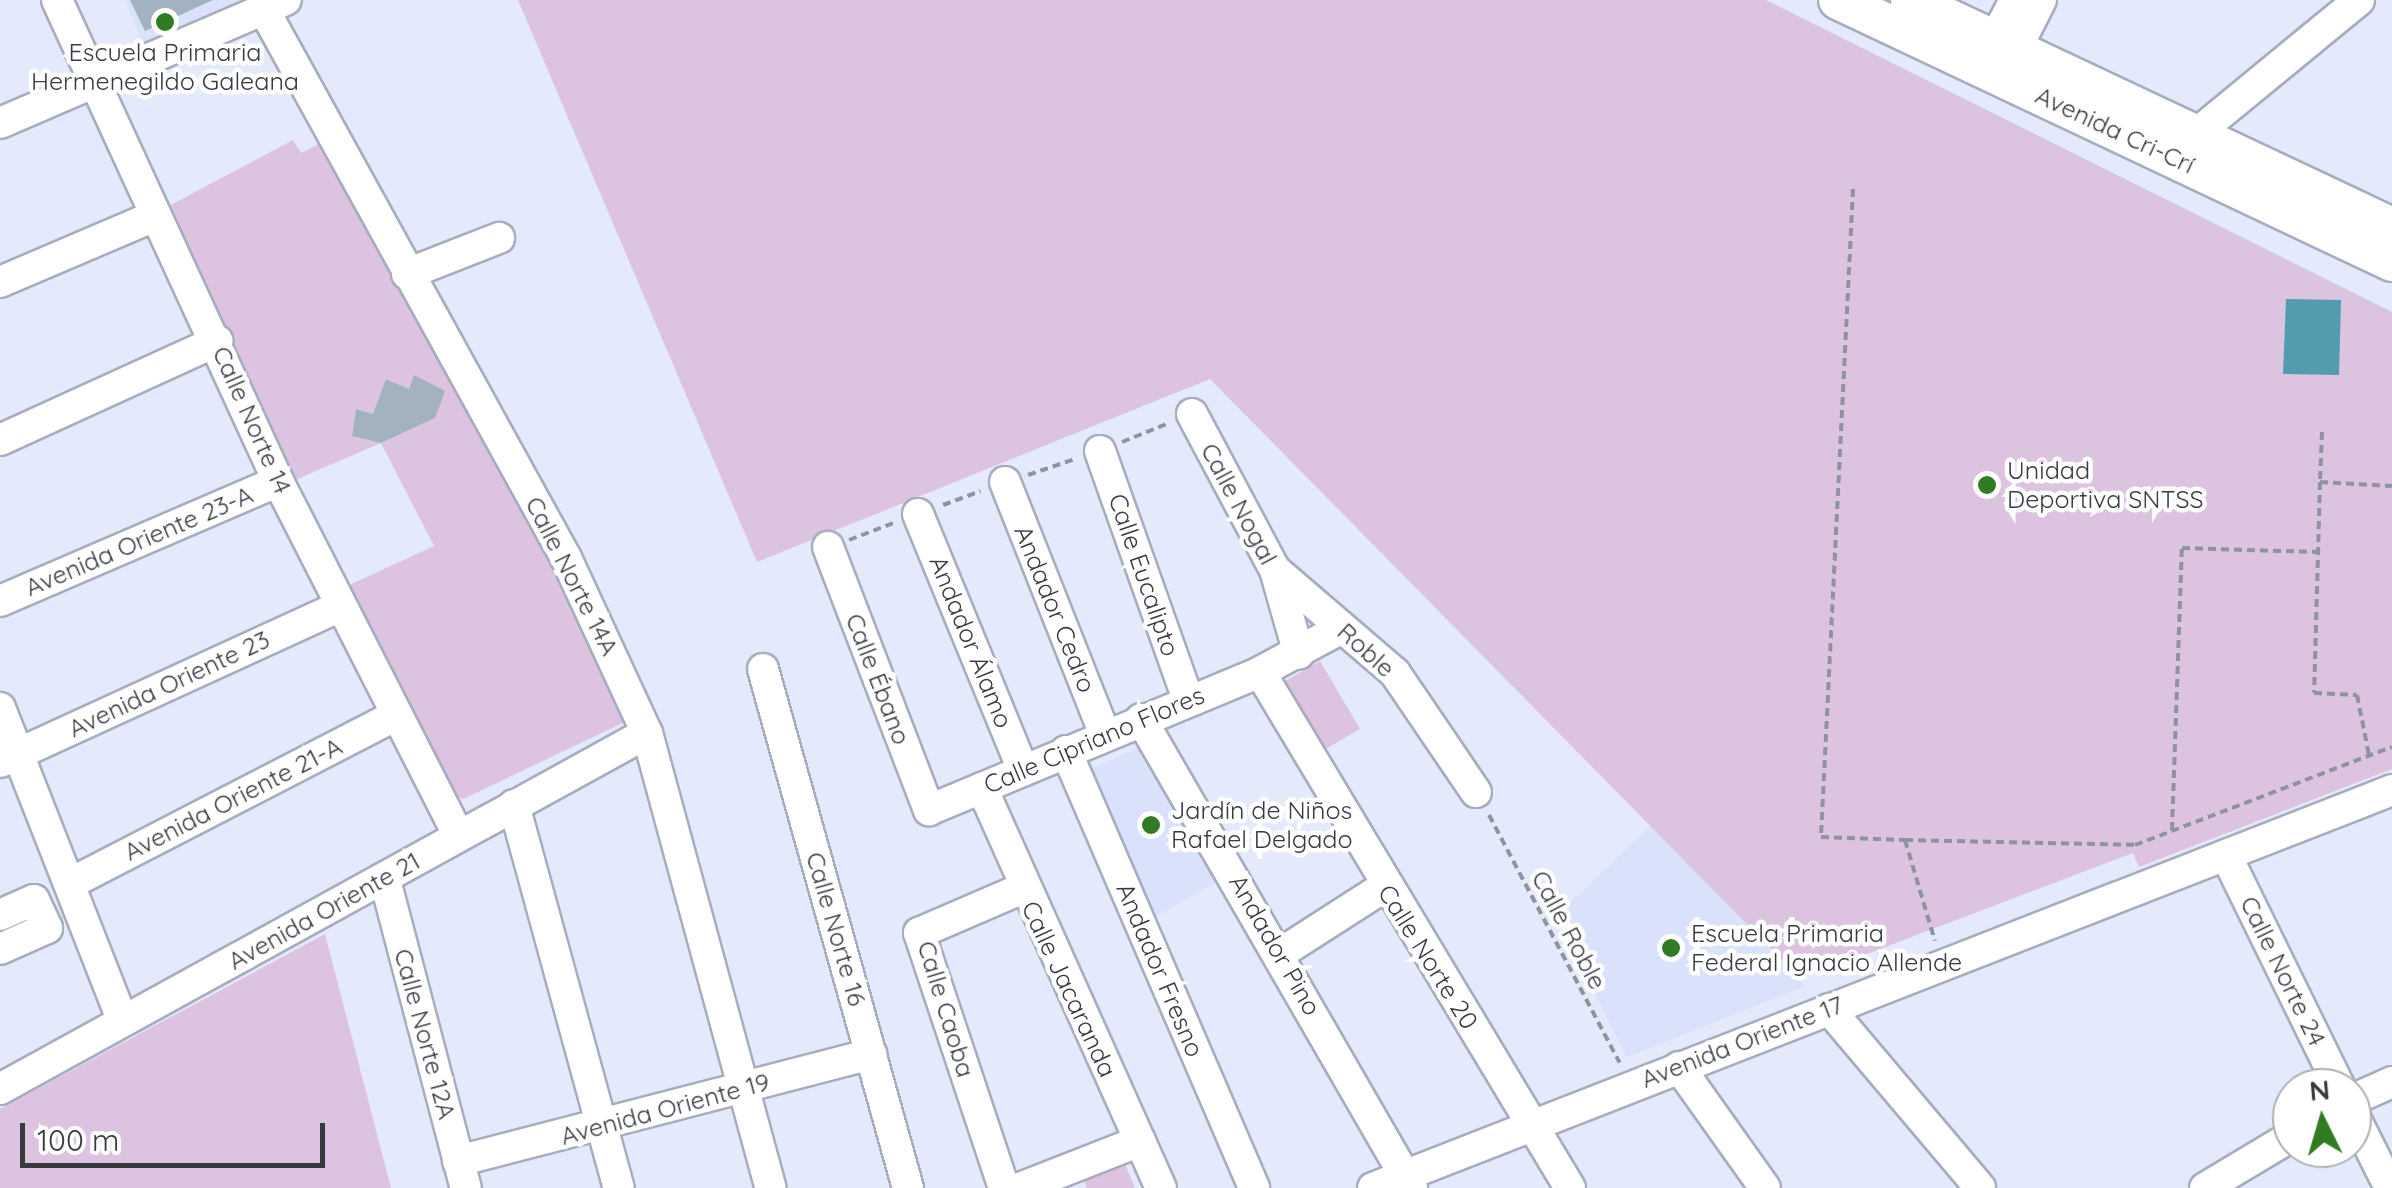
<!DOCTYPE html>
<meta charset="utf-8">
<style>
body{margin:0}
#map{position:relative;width:2392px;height:1188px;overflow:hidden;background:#e4eafb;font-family:Quicksand,sans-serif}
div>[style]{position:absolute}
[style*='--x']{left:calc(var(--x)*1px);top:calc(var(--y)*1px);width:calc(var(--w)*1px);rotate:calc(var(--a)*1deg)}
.built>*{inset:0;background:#dae2fb}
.green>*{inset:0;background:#dcc3e0}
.water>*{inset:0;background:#539cb0}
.building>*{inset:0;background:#a3b2bf}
.path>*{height:4px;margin-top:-2px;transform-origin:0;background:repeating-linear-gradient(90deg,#8f93a0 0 8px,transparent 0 13px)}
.roads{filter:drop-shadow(2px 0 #a7adbe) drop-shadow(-2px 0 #a7adbe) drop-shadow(0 2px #a7adbe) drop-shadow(0 -2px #a7adbe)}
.minor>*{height:30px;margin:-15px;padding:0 15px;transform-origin:15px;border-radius:15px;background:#fff}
.major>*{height:38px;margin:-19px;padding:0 19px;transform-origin:19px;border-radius:19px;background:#fff}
.dots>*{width:28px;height:28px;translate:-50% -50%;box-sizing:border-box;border:5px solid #fff;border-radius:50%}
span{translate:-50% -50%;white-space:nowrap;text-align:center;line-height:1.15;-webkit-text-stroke:9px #fff;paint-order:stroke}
.poi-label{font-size:25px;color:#373a41}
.left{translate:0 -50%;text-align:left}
.street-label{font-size:25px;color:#373a41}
.north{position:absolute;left:2272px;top:1068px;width:100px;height:100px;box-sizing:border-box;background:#fff;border:2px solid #afb0b3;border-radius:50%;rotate:355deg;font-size:28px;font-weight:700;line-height:40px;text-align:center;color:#373a41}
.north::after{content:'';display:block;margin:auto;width:35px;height:45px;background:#317c23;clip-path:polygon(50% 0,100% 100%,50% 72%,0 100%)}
.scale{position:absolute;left:20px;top:1123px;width:305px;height:45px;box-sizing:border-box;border:5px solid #373a41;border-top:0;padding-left:12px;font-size:30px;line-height:35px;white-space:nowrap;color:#373a41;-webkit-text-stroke:8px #fff;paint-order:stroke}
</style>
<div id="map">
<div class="built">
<i style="clip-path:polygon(125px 0,247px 0,143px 45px)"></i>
<i style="clip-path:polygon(1147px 744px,1226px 877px,1149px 920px,1084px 772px)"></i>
<i style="clip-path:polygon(1651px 825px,1805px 986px,1627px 1057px,1555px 917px)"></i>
</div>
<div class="green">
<i style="clip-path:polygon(518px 0,1766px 0,2392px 312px,2392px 769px,2139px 867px,2133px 853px,1801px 979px,1210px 379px,757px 562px)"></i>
<i style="clip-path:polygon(evenodd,293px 140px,301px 153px,321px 143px,589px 626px,629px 720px,463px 799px,447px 793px,345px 587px,434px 546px,381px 443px,295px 480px,163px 209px,293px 140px,414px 376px,435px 418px,381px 443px,352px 436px,356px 409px,373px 414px,387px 379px,409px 389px,414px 376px)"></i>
<i style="clip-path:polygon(1320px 661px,1360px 729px,1322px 751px,1282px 683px)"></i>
<i style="clip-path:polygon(325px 934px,391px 1188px,0 1188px,0 1109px)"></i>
<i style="clip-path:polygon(1123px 1160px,1135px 1188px,1087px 1188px,1081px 1174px)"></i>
</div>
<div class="water">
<i style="clip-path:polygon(2286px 299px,2341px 300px,2339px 375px,2283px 374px)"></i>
</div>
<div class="building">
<i style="clip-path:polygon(130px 0,213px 0,145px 31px)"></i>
<i style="clip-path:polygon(414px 375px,445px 391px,435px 418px,381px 443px,352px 436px,356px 409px,373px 414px,386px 379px,409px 389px)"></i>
</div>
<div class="path">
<i style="--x:1853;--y:189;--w:649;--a:92.83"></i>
<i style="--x:1821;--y:837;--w:84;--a:2"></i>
<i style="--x:1905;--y:840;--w:105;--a:73.5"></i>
<i style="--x:2322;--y:432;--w:50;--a:92.3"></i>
<i style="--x:2320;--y:482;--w:72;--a:3.2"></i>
<i style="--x:1122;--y:442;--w:51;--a:-22"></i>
<i style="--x:1028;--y:475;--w:50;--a:-18.8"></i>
<i style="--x:2320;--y:482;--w:211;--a:91.6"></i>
<i style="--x:2314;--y:693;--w:43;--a:2.7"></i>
<i style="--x:2357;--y:695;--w:61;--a:78.7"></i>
<i style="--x:943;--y:505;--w:40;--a:-20.2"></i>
<i style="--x:849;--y:540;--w:50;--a:-21"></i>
<i style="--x:1489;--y:815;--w:280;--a:62.2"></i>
<i style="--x:2172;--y:830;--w:282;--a:-88"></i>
<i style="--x:2182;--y:548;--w:136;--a:1.7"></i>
<i style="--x:1905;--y:840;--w:230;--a:1.2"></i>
<i style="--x:2135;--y:845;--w:275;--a:-20.9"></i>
</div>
<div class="roads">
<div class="minor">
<i style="--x:57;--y:0;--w:529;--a:65.32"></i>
<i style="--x:278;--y:481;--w:397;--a:63"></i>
<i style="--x:264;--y:10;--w:626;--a:61.14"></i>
<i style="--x:566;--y:558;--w:193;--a:65.2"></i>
<i style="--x:647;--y:733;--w:472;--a:74.8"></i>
<i style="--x:1984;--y:59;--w:67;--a:-62.3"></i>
<i style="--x:2006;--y:69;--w:77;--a:-63.1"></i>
<i style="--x:0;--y:123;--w:311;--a:-23.3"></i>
<i style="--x:2196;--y:134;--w:211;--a:-39.4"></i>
<i style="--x:407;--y:274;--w:99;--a:-21.4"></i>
<i style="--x:0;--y:282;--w:168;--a:-23.1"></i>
<i style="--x:1192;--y:414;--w:177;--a:62"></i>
<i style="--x:1275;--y:570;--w:87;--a:74.1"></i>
<i style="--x:0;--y:440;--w:239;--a:-24.5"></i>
<i style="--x:1100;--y:451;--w:263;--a:70.5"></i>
<i style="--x:1005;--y:482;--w:272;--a:68.4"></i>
<i style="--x:918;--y:514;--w:277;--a:67.7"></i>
<i style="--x:828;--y:547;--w:282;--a:69"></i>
<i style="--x:929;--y:810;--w:359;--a:-22.6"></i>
<i style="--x:1260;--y:672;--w:93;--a:-28.2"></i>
<i style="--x:1275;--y:570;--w:158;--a:40.6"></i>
<i style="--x:1395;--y:673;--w:144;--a:55.8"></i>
<i style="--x:0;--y:601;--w:303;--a:-23.3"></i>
<i style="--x:763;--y:669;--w:539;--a:74.39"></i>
<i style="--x:1260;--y:672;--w:602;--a:59"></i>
<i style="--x:0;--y:708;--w:335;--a:68.6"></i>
<i style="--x:1141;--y:719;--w:542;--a:59.98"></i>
<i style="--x:1066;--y:751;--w:476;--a:66.7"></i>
<i style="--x:0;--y:762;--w:372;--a:-24.6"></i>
<i style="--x:982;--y:788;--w:438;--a:65.9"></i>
<i style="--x:514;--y:805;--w:397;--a:74.7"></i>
<i style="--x:2226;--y:855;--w:259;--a:63.9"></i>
<i style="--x:385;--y:880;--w:318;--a:75.3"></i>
<i style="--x:71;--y:883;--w:364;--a:-27.3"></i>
<i style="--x:0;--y:915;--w:37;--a:-24"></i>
<i style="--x:34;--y:900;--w:31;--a:65"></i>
<i style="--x:47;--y:928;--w:51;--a:155.9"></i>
<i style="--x:1281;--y:953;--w:122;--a:-32.7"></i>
<i style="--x:1829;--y:1009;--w:234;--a:49.8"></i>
<i style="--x:1679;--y:1067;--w:148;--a:54.6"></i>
<i style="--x:0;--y:1089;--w:738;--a:-28.82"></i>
<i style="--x:2352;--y:1100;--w:44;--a:-24.2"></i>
<i style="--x:2352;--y:1112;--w:85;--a:63.4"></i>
<i style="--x:458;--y:1161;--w:427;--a:-14.5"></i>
<i style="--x:1004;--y:1188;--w:269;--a:-108.4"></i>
<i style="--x:919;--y:933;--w:111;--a:-23.3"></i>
<i style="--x:1020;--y:1188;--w:129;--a:-21.4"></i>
<i style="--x:1373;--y:1188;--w:1094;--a:-21.33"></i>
<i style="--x:2205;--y:1188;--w:101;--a:-30.9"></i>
</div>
<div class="major">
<i style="--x:1838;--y:0;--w:613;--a:25.31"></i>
<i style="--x:1910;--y:0;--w:533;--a:25.22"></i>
</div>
</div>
<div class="dots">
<i style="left:165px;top:22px;background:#317c23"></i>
<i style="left:1987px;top:485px;background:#317c23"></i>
<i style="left:1151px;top:825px;background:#317c23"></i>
<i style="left:1671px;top:948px;background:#317c23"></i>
</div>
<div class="poi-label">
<span style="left:165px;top:67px">Escuela Primaria<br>Hermenegildo Galeana</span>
<span class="left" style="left:2007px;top:485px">Unidad<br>Deportiva SNTSS</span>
<span class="left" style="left:1171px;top:825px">Jardín de Niños<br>Rafael Delgado</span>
<span class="left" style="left:1691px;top:948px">Escuela Primaria<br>Federal Ignacio Allende</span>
</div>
<div class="street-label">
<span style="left:2115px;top:130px;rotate:25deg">Avenida Cri-Crí</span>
<span style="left:252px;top:420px;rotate:66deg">Calle Norte 14</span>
<span style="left:1239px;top:504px;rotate:62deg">Calle Nogal</span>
<span style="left:139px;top:541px;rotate:-23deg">Avenida Oriente 23-A</span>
<span style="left:1144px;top:575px;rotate:71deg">Calle Eucalipto</span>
<span style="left:572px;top:576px;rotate:63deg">Calle Norte 14A</span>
<span style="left:1055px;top:609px;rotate:68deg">Andador Cedro</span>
<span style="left:971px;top:642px;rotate:68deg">Andador Álamo</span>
<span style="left:1366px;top:650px;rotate:42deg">Roble</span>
<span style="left:878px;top:679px;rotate:69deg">Calle Ébano</span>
<span style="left:169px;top:684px;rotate:-25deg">Avenida Oriente 23</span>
<span style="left:1094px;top:740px;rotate:-23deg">Calle Cipriano Flores</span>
<span style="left:233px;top:799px;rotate:-27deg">Avenida Oriente 21-A</span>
<span style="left:324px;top:911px;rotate:-29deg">Avenida Oriente 21</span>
<span style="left:836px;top:929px;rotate:74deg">Calle Norte 16</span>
<span style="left:1569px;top:930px;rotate:62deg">Calle Roble</span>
<span style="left:1275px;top:945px;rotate:60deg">Andador Pino</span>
<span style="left:1428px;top:957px;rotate:58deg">Calle Norte 20</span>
<span style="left:1160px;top:970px;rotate:67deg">Andador Fresno</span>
<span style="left:2283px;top:971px;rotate:64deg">Calle Norte 24</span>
<span style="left:1069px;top:989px;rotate:65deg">Calle Jacaranda</span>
<span style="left:946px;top:1009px;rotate:73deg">Calle Caoba</span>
<span style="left:425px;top:1034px;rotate:75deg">Calle Norte 12A</span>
<span style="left:1742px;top:1042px;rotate:-21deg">Avenida Oriente 17</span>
<span style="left:665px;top:1109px;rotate:-15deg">Avenida Oriente 19</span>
</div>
<div class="north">N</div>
<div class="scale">100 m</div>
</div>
